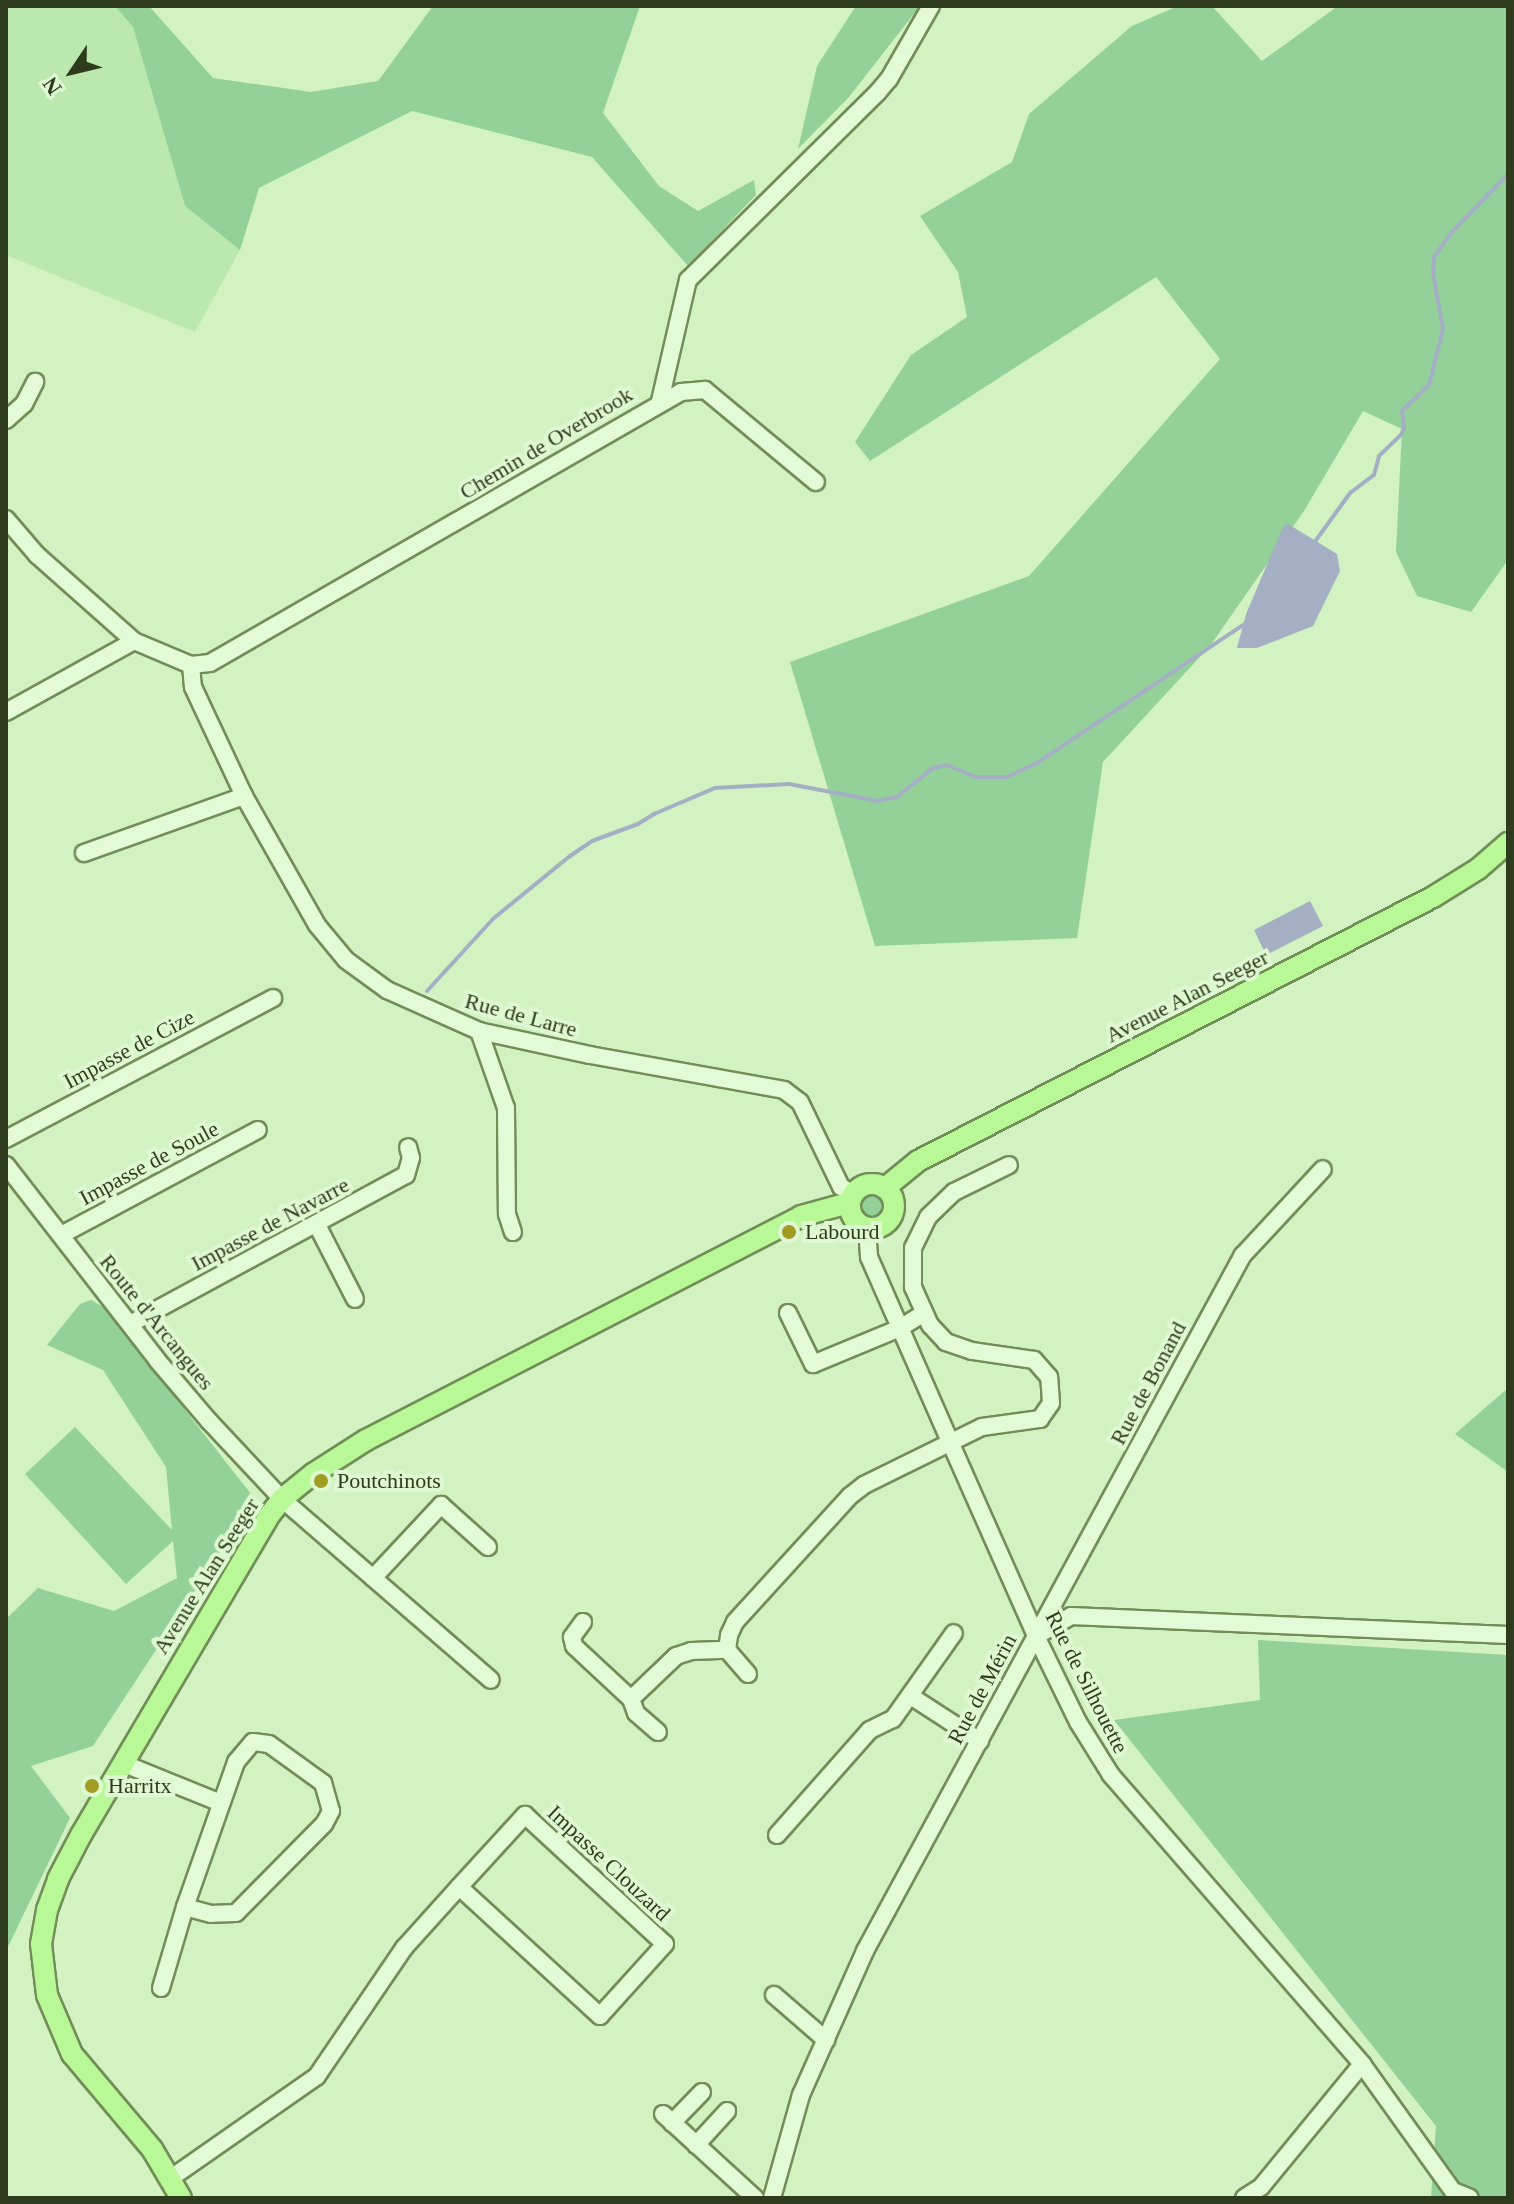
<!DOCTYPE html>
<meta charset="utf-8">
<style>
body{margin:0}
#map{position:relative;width:1514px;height:2204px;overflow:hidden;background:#d2f2c2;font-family:"Times New Roman",serif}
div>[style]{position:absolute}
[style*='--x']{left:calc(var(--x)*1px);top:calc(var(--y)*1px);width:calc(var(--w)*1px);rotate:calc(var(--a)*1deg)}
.farmland>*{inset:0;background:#bae8ae}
.green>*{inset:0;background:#94d199}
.round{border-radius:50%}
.water>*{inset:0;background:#a4afc4}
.stream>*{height:4px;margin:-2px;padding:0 2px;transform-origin:2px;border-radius:2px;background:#a4afc4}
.roads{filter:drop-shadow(2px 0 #728d57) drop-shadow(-2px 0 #728d57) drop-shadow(0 2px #728d57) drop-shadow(0 -2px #728d57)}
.minor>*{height:16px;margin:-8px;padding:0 8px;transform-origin:8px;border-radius:8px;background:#e2fbd6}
.major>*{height:20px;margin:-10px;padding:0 10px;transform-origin:10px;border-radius:10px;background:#b8f896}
.major>.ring{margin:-10px;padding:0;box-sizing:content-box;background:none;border:20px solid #b8f896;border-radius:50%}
.dots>*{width:22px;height:22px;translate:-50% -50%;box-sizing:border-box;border:4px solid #def8d2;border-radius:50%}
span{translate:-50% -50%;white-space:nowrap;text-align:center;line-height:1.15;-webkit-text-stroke:8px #def8d2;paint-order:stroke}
.street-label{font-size:22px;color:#2e3c1d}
.poi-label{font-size:22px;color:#2e3c1d}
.left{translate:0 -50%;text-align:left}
.frame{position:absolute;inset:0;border:8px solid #2e3c1d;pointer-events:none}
.north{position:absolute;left:32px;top:32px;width:80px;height:80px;-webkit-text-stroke:6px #def8d2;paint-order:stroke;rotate:235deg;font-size:22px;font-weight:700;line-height:32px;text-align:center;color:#2e3c1d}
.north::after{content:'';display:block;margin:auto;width:28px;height:36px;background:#2e3c1d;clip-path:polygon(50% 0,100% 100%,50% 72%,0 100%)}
</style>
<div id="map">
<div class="farmland">
<i style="clip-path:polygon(6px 6px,115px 6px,133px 27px,185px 206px,240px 250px,195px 332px,6px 255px)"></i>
</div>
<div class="green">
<i style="clip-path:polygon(115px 6px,149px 6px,213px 78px,311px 92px,378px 81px,433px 6px,640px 6px,603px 113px,659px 186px,698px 211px,754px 180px,756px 195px,688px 266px,592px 157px,412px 111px,259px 188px,240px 250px,185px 206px,133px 27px)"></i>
<i style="clip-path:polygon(856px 6px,920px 6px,849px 97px,798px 149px,817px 66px)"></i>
<i style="clip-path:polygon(1178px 6px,1212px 6px,1262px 61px,1338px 6px,1508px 6px,1508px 560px,1471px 612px,1417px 596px,1396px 552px,1402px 429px,1363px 411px,1304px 511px,1210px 646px,1103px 762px,1077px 938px,875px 946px,790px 662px,1029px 576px,1220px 359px,1156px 277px,870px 461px,855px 442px,911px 355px,967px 317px,958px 272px,920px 216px,1012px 162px,1029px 114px,1132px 26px)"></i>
<i class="round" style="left:855px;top:1189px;width:34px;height:34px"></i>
<i style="clip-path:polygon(91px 1300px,105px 1308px,255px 1499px,93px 1746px,31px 1766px,70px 1818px,6px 1951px,6px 1619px,38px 1588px,114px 1611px,177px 1578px,173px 1541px,126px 1584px,25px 1474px,75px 1427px,172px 1530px,166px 1467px,103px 1370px,47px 1345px,80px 1304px)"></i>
<i style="clip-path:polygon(1508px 1388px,1508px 1472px,1455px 1434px)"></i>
<i style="clip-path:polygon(1258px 1640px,1508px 1655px,1508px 2198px,1431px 2198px,1436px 2126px,1114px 1720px,1260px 1700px)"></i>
</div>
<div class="water">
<i style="clip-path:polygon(1288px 524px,1337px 554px,1340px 571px,1313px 626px,1257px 648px,1237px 648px,1246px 614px,1283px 527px)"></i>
<i style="clip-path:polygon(1310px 901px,1323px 926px,1266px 955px,1254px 930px)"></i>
</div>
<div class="stream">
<i style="--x:1314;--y:543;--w:62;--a:-54.2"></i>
<i style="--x:1350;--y:493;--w:30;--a:-37"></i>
<i style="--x:1374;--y:475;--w:20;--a:-75"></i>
<i style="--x:1379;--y:456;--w:30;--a:-44"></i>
<i style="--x:1401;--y:435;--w:8;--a:-67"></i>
<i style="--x:1404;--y:428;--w:17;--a:-97"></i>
<i style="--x:1402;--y:411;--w:37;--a:-44"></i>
<i style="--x:1429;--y:385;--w:58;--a:-76"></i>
<i style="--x:1443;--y:329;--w:57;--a:-100.1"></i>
<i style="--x:1433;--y:273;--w:16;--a:-86"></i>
<i style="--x:1434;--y:257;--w:29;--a:-55"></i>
<i style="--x:1451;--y:233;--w:82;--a:-46"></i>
<i style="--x:427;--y:991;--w:99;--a:-47.5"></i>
<i style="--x:494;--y:918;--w:98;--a:-39.2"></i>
<i style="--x:570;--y:856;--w:27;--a:-34"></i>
<i style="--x:592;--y:841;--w:49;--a:-20.3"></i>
<i style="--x:638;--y:824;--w:19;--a:-32"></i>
<i style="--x:654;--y:814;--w:66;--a:-23.1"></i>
<i style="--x:715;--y:788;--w:74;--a:-3.1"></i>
<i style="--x:789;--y:784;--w:91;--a:10.8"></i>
<i style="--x:878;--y:801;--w:19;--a:-12"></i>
<i style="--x:897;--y:797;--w:46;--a:-38.9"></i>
<i style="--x:933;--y:768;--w:14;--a:-12"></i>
<i style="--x:947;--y:765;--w:30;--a:23"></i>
<i style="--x:975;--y:777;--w:32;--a:0"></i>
<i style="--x:1007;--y:777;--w:33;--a:-25"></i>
<i style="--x:1037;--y:763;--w:250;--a:-33.8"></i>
</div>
<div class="roads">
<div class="minor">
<i style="--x:660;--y:401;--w:124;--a:-77"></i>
<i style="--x:688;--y:280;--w:267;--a:-44.7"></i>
<i style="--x:878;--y:92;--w:17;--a:-50"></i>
<i style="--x:889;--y:79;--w:84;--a:-60.1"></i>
<i style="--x:6;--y:420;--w:24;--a:-42"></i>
<i style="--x:24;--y:404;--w:25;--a:-63"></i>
<i style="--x:6;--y:519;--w:48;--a:49.3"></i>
<i style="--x:37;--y:555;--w:130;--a:41.6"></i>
<i style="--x:134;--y:641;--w:62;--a:22.8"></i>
<i style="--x:191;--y:665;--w:22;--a:85"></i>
<i style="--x:193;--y:687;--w:120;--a:64.9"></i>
<i style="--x:244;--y:796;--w:148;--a:60.5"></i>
<i style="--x:317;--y:925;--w:45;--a:50.4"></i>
<i style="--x:346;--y:960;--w:51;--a:36.2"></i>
<i style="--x:387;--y:990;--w:101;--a:24"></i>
<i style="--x:479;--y:1031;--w:114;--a:12.2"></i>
<i style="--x:590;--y:1055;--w:197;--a:10.2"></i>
<i style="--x:784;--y:1090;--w:20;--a:37"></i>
<i style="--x:800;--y:1102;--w:94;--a:64.2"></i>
<i style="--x:841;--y:1187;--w:13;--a:29"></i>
<i style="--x:191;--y:665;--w:19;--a:-6"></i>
<i style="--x:210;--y:663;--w:543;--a:-29.91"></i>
<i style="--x:681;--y:392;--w:24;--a:-5"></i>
<i style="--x:705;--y:390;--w:144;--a:39.7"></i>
<i style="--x:6;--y:712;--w:146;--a:-29"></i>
<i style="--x:84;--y:853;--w:170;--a:-19.6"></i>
<i style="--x:479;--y:1031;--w:82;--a:70.7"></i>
<i style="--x:506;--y:1108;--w:106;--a:89.5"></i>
<i style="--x:507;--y:1214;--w:19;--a:72"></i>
<i style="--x:6;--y:1139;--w:302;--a:-27.8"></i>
<i style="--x:6;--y:1165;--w:247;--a:52.2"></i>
<i style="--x:157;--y:1360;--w:80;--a:49.6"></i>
<i style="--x:209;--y:1421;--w:107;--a:46.9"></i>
<i style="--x:282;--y:1499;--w:276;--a:40.9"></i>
<i style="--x:317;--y:1225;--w:83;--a:62.8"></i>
<i style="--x:867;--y:1228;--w:29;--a:86"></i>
<i style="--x:869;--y:1257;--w:204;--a:66.3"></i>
<i style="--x:951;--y:1444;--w:210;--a:66.1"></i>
<i style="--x:1036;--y:1636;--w:96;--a:64"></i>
<i style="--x:1078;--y:1722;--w:62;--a:58.1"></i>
<i style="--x:1111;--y:1775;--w:383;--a:49"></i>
<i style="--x:1362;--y:2064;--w:156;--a:54.4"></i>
<i style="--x:1453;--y:2191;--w:18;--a:22"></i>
<i style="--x:61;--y:1235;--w:223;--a:-28.1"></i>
<i style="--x:788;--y:1313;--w:57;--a:63.9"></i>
<i style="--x:813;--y:1364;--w:94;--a:-22.5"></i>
<i style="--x:900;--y:1328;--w:28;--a:-32"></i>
<i style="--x:130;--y:1324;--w:314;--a:-28.4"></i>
<i style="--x:406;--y:1175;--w:18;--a:-74"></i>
<i style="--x:411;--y:1158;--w:11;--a:-105"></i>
<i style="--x:373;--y:1578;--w:100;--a:-47"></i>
<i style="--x:441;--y:1505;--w:63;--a:41.8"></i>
<i style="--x:583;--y:1622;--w:19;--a:126"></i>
<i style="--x:572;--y:1637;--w:9;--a:77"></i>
<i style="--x:574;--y:1646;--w:78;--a:42.9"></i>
<i style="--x:631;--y:1699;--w:62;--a:-43.7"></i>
<i style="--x:676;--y:1656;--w:16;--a:-18"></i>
<i style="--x:691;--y:1651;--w:36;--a:-2"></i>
<i style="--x:1037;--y:1634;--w:431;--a:-61.5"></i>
<i style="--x:1243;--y:1255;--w:117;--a:-47.1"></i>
<i style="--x:748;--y:1674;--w:32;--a:-131"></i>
<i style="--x:727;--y:1650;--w:15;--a:-82"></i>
<i style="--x:729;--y:1635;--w:14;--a:-65"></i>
<i style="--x:735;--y:1622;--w:171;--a:-47.6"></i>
<i style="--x:850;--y:1496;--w:18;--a:-38"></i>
<i style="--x:864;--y:1485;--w:131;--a:-26.2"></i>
<i style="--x:982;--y:1427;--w:59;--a:-7.9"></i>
<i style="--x:1040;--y:1419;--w:19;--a:-55"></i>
<i style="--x:1051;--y:1403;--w:26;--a:-94"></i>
<i style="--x:1049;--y:1377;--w:23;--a:-131"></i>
<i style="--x:1034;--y:1360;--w:63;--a:-171.7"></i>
<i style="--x:972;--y:1351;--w:28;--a:-161"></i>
<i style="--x:946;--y:1342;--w:23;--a:-133"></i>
<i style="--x:930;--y:1325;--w:42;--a:-114.1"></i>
<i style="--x:913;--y:1287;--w:39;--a:-90"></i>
<i style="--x:913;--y:1248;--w:34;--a:-64"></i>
<i style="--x:928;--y:1217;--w:36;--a:-44"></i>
<i style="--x:954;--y:1192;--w:61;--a:-26.1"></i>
<i style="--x:912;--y:1697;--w:81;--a:32.9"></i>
<i style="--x:631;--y:1699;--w:15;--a:70"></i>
<i style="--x:636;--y:1713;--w:29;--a:41"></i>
<i style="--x:122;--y:1763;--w:107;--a:22"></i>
<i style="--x:777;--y:1835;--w:140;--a:-48.5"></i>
<i style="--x:870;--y:1730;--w:25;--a:-26"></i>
<i style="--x:893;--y:1719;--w:105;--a:-54.7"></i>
<i style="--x:161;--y:1988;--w:84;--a:-73.5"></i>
<i style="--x:185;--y:1907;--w:154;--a:-70.6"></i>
<i style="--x:236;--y:1762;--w:26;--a:-50"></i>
<i style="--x:253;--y:1742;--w:16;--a:7"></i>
<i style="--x:269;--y:1744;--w:67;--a:35.8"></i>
<i style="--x:323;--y:1783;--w:29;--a:74"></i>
<i style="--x:331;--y:1811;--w:15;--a:118"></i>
<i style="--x:324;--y:1824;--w:125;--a:134.7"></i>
<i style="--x:236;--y:1913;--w:25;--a:178"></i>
<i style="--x:211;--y:1914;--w:27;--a:-165"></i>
<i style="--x:774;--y:1995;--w:69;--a:40.9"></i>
<i style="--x:663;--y:2114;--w:125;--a:42.4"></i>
<i style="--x:672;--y:2123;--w:43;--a:-45.9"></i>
<i style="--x:696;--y:2145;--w:46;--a:-47.6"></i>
<i style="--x:171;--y:2178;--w:178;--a:-34.9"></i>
<i style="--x:317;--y:2076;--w:155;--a:-55.8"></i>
<i style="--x:404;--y:1948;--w:82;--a:-48"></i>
<i style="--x:459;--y:1887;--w:98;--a:-47.5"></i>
<i style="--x:525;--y:1815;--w:190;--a:42.7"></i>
<i style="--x:665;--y:1944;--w:97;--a:132.1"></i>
<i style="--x:600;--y:2016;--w:191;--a:-137.5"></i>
<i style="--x:772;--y:2198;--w:107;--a:-74.3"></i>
<i style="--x:801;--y:2095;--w:158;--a:-66"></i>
<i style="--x:865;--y:1951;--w:358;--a:-61.5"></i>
<i style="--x:1036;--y:1636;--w:40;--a:-29.7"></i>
<i style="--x:1071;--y:1616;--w:437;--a:2.5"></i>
<i style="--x:1244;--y:2198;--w:20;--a:-33"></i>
<i style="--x:1261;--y:2187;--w:159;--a:-50.6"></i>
</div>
<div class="major">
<i class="ring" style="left:850px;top:1184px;width:24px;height:24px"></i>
<i style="--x:885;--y:1188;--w:43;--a:-39.3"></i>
<i style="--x:918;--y:1161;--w:579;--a:-27.14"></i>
<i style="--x:1433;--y:897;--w:53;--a:-31.9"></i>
<i style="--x:1478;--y:869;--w:40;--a:-41"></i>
<i style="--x:181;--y:2198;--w:57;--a:-120.6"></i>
<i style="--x:152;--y:2149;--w:124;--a:-130.1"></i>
<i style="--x:72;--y:2054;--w:64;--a:-113"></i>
<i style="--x:47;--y:1995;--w:51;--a:-96.7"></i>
<i style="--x:41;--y:1944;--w:35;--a:-80"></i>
<i style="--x:47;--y:1910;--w:33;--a:-70"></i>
<i style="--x:58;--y:1879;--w:50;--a:-62.4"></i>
<i style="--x:81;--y:1835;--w:369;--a:-59.5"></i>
<i style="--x:268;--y:1517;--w:23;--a:-52"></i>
<i style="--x:282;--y:1499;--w:40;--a:-39"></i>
<i style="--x:313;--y:1474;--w:63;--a:-32.7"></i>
<i style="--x:366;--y:1440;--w:489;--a:-27.2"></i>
<i style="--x:801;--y:1216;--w:50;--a:-15.2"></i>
</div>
</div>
<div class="dots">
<i style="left:789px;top:1232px;background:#a19c22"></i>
<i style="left:321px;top:1481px;background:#a19c22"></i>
<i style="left:92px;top:1786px;background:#a19c22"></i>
</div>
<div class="street-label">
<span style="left:546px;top:443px;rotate:-31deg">Chemin de Overbrook</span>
<span style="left:1187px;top:996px;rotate:-27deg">Avenue Alan Seeger</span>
<span style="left:521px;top:1015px;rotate:15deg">Rue de Larre</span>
<span style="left:129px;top:1049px;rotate:-28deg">Impasse de Cize</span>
<span style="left:149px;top:1163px;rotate:-28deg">Impasse de Soule</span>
<span style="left:270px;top:1224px;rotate:-28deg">Impasse de Navarre</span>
<span style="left:157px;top:1322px;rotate:51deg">Route d'Arcangues</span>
<span style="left:1148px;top:1383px;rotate:-62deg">Rue de Bonand</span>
<span style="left:206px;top:1576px;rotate:-58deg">Avenue Alan Seeger</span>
<span style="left:1087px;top:1682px;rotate:63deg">Rue de Silhouette</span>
<span style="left:982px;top:1689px;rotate:-62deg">Rue de Mérin</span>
<span style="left:609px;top:1863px;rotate:43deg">Impasse Clouzard</span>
</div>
<div class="poi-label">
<span class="left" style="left:805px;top:1232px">Labourd</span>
<span class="left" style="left:337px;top:1481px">Poutchinots</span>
<span class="left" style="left:108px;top:1786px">Harritx</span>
</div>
<div class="frame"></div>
<div class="north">N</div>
</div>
